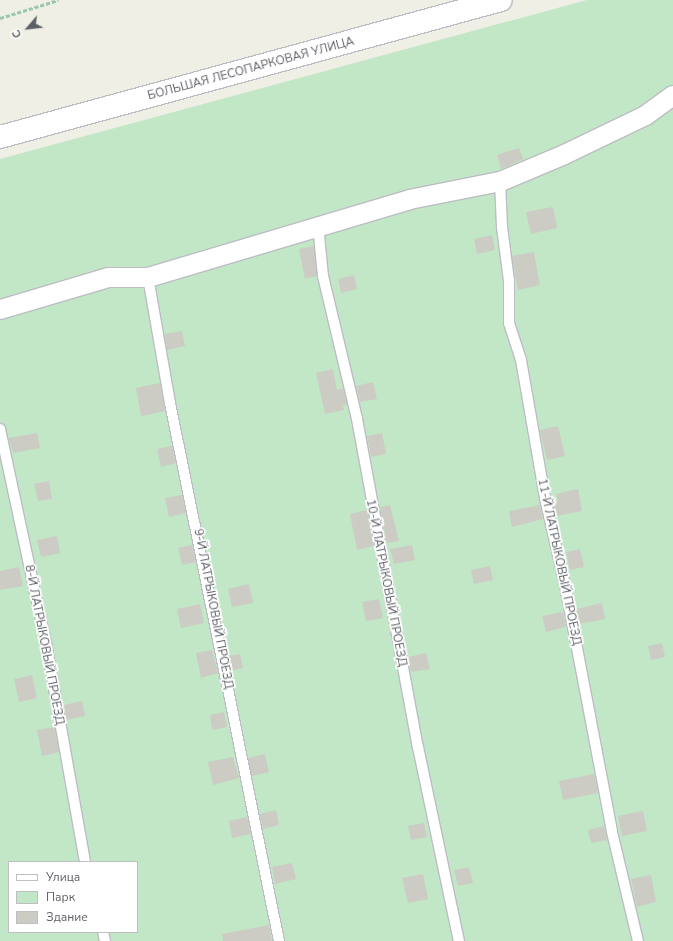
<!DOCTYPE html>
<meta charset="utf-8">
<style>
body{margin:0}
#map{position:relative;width:673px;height:941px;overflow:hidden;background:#efefe5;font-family:"Nunito Sans",sans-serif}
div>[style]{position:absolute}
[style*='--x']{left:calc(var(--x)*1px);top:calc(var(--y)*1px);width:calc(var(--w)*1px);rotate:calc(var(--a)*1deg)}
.green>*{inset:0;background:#c1e7c7}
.building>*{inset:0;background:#ccccc4}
.path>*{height:2.5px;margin-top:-1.25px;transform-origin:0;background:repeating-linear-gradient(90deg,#99c8af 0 4px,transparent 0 6px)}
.roads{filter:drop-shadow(1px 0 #bcbdc3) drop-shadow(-1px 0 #bcbdc3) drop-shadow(0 1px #bcbdc3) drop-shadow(0 -1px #bcbdc3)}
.lane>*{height:10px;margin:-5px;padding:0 5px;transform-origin:5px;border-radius:5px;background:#fff}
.street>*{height:19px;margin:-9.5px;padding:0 9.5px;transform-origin:9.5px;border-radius:9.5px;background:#fff}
.secondary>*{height:22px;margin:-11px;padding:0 11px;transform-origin:11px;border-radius:11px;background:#fff}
span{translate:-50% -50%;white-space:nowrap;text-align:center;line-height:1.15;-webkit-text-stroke:3.5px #fff;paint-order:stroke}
.street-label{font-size:12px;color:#5c5f65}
.legend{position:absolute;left:8px;top:861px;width:130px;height:72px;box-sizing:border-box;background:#fff;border:1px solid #bebfc1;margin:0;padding:5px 7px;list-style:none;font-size:12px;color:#5c5f65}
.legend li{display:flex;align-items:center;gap:8px;height:20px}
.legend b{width:20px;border:1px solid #bebfc1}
.north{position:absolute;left:8px;top:8px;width:40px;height:40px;-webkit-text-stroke:3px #fff;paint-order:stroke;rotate:242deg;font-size:11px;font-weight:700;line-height:16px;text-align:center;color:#5c5f65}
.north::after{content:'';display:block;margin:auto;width:14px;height:18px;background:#5c5f65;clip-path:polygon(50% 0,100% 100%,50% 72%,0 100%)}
</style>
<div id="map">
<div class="green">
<i style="clip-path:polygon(evenodd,587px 0,673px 0,673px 941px,0 941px,0 159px,587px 0,9px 862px,137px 862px,137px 932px,9px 932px,9px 862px)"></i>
</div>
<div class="building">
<i style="clip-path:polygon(519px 148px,523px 159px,501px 169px,497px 155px)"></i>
<i style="clip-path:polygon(553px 207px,557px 228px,531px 234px,526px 212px)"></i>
<i style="clip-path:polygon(492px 235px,495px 250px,477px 254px,474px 239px)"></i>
<i style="clip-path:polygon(314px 246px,317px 276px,305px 279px,299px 249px)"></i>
<i style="clip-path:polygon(534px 252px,540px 285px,518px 290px,512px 256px)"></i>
<i style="clip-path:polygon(354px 275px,357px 289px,341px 293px,338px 279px)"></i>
<i style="clip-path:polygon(182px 331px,185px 346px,167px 350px,165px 334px)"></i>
<i style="clip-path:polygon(333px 369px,337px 390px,343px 388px,347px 405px,343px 405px,344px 410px,325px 414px,316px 373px)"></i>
<i style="clip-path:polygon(373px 382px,377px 399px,360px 402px,356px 386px)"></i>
<i style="clip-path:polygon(160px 383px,165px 411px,141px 416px,136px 388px)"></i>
<i style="clip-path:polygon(558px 426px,565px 456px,547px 460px,540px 430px)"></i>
<i style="clip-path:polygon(37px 433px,40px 448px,13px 453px,9px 438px)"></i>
<i style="clip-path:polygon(382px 433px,386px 454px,371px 457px,367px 436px)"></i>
<i style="clip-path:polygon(172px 446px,176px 463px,161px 467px,157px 449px)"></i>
<i style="clip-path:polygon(49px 481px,52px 499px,38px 501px,34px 484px)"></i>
<i style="clip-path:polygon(578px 489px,582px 511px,556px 516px,553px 502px,558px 501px,556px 494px)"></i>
<i style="clip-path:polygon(182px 495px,186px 513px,169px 517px,165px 498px)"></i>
<i style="clip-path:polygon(390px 505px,399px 541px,387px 543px,380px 507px)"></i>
<i style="clip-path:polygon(540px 505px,543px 519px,512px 527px,509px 511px)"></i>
<i style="clip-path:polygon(367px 510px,374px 546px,357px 550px,350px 514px)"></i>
<i style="clip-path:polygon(57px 536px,60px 553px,41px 557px,37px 540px)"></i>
<i style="clip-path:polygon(192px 545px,196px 562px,182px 565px,178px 548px)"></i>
<i style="clip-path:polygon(412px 545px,415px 560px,394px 564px,390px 549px)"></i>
<i style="clip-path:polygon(580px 549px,584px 567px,570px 570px,566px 552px)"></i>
<i style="clip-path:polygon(490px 566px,493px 580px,474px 584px,471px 570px)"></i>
<i style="clip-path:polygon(19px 567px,23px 586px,0 590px,0 571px)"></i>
<i style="clip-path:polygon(249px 584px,253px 603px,232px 607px,228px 589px)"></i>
<i style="clip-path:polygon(379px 599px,383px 618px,366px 621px,362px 602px)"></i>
<i style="clip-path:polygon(602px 603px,605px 619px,579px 624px,576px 609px)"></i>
<i style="clip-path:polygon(200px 604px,204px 623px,181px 628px,177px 609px)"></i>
<i style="clip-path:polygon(563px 612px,566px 627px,546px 632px,542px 616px)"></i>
<i style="clip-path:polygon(662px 643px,665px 657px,651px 660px,648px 646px)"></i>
<i style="clip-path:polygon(212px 650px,218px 673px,201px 678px,196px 653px)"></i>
<i style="clip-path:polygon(426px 653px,430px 669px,411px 672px,408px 657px)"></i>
<i style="clip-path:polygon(240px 654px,243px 668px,231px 671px,228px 656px)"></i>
<i style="clip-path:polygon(32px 675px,37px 698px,19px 702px,14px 679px)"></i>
<i style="clip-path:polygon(82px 701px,85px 716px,66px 720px,64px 705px)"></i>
<i style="clip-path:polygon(224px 712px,227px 727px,212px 730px,210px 715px)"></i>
<i style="clip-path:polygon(54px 727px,59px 752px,42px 756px,37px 730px)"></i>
<i style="clip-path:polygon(265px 754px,269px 772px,252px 776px,248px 758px)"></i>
<i style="clip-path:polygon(233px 757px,239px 778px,213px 785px,208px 762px)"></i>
<i style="clip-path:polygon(594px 774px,598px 793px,563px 800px,559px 781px)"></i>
<i style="clip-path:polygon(276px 810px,279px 825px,263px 829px,260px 814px)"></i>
<i style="clip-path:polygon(643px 811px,647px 831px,622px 836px,618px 816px)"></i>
<i style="clip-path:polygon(247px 817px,251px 834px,232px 838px,229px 821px)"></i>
<i style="clip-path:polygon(424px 823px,427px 837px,411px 840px,408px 826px)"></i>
<i style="clip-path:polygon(604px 826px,607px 840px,591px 843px,588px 830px)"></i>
<i style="clip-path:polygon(292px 863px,296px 879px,275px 884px,272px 867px)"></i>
<i style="clip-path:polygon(469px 867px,473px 883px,458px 886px,454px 870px)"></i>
<i style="clip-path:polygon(423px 874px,428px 899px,408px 903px,402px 878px)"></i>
<i style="clip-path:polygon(651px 875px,656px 902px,637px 907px,631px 879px)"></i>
<i style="clip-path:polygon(269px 925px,272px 941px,223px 941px,222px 934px)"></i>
</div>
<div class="path">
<i style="--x:0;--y:18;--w:61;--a:-17.2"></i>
</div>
<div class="roads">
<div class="lane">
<i style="--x:500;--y:181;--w:46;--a:87.5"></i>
<i style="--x:502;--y:227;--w:54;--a:82.6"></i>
<i style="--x:509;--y:281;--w:42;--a:90"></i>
<i style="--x:509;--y:323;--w:39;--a:72"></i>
<i style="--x:521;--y:360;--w:140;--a:80.1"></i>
<i style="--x:545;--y:498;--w:89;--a:77.1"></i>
<i style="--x:565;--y:585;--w:251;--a:79.2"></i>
<i style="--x:612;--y:832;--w:112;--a:76.6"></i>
<i style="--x:318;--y:225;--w:51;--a:84.4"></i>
<i style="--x:323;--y:276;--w:147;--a:76.6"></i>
<i style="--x:357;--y:419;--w:334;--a:79.5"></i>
<i style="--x:418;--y:747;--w:198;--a:78.1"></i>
<i style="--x:148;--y:277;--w:128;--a:80.1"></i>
<i style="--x:170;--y:403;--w:549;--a:78.55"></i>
<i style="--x:0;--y:429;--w:219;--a:77.9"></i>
<i style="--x:46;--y:643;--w:222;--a:79.9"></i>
<i style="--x:103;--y:932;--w:9;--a:77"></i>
</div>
<div class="street">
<i style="--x:0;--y:309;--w:113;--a:-16.5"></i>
<i style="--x:108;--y:277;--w:40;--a:0"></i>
<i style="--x:148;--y:277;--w:272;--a:-16.6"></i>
<i style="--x:409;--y:199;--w:93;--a:-11.2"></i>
<i style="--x:500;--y:181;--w:69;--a:-22.9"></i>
<i style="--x:564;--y:154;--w:90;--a:-25.7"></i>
<i style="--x:645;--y:115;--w:34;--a:-36"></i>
</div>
<div class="secondary">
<i style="--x:0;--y:137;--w:519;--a:-15.29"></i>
</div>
</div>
<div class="street-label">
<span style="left:251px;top:69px;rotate:-15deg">БОЛЬШАЯ ЛЕСОПАРКОВАЯ УЛИЦА</span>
<span style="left:559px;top:562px;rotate:78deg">11-Й ЛАТРЫКОВЫЙ ПРОЕЗД</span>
<span style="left:386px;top:583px;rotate:79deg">10-Й ЛАТРЫКОВЫЙ ПРОЕЗД</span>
<span style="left:213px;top:609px;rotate:79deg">9-Й ЛАТРЫКОВЫЙ ПРОЕЗД</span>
<span style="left:44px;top:645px;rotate:79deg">8-Й ЛАТРЫКОВЫЙ ПРОЕЗД</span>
</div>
<ul class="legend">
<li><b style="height:5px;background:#fff"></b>Улица</li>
<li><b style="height:11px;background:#c1e7c7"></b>Парк</li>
<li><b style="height:11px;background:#ccccc4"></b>Здание</li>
</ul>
<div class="north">С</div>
</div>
